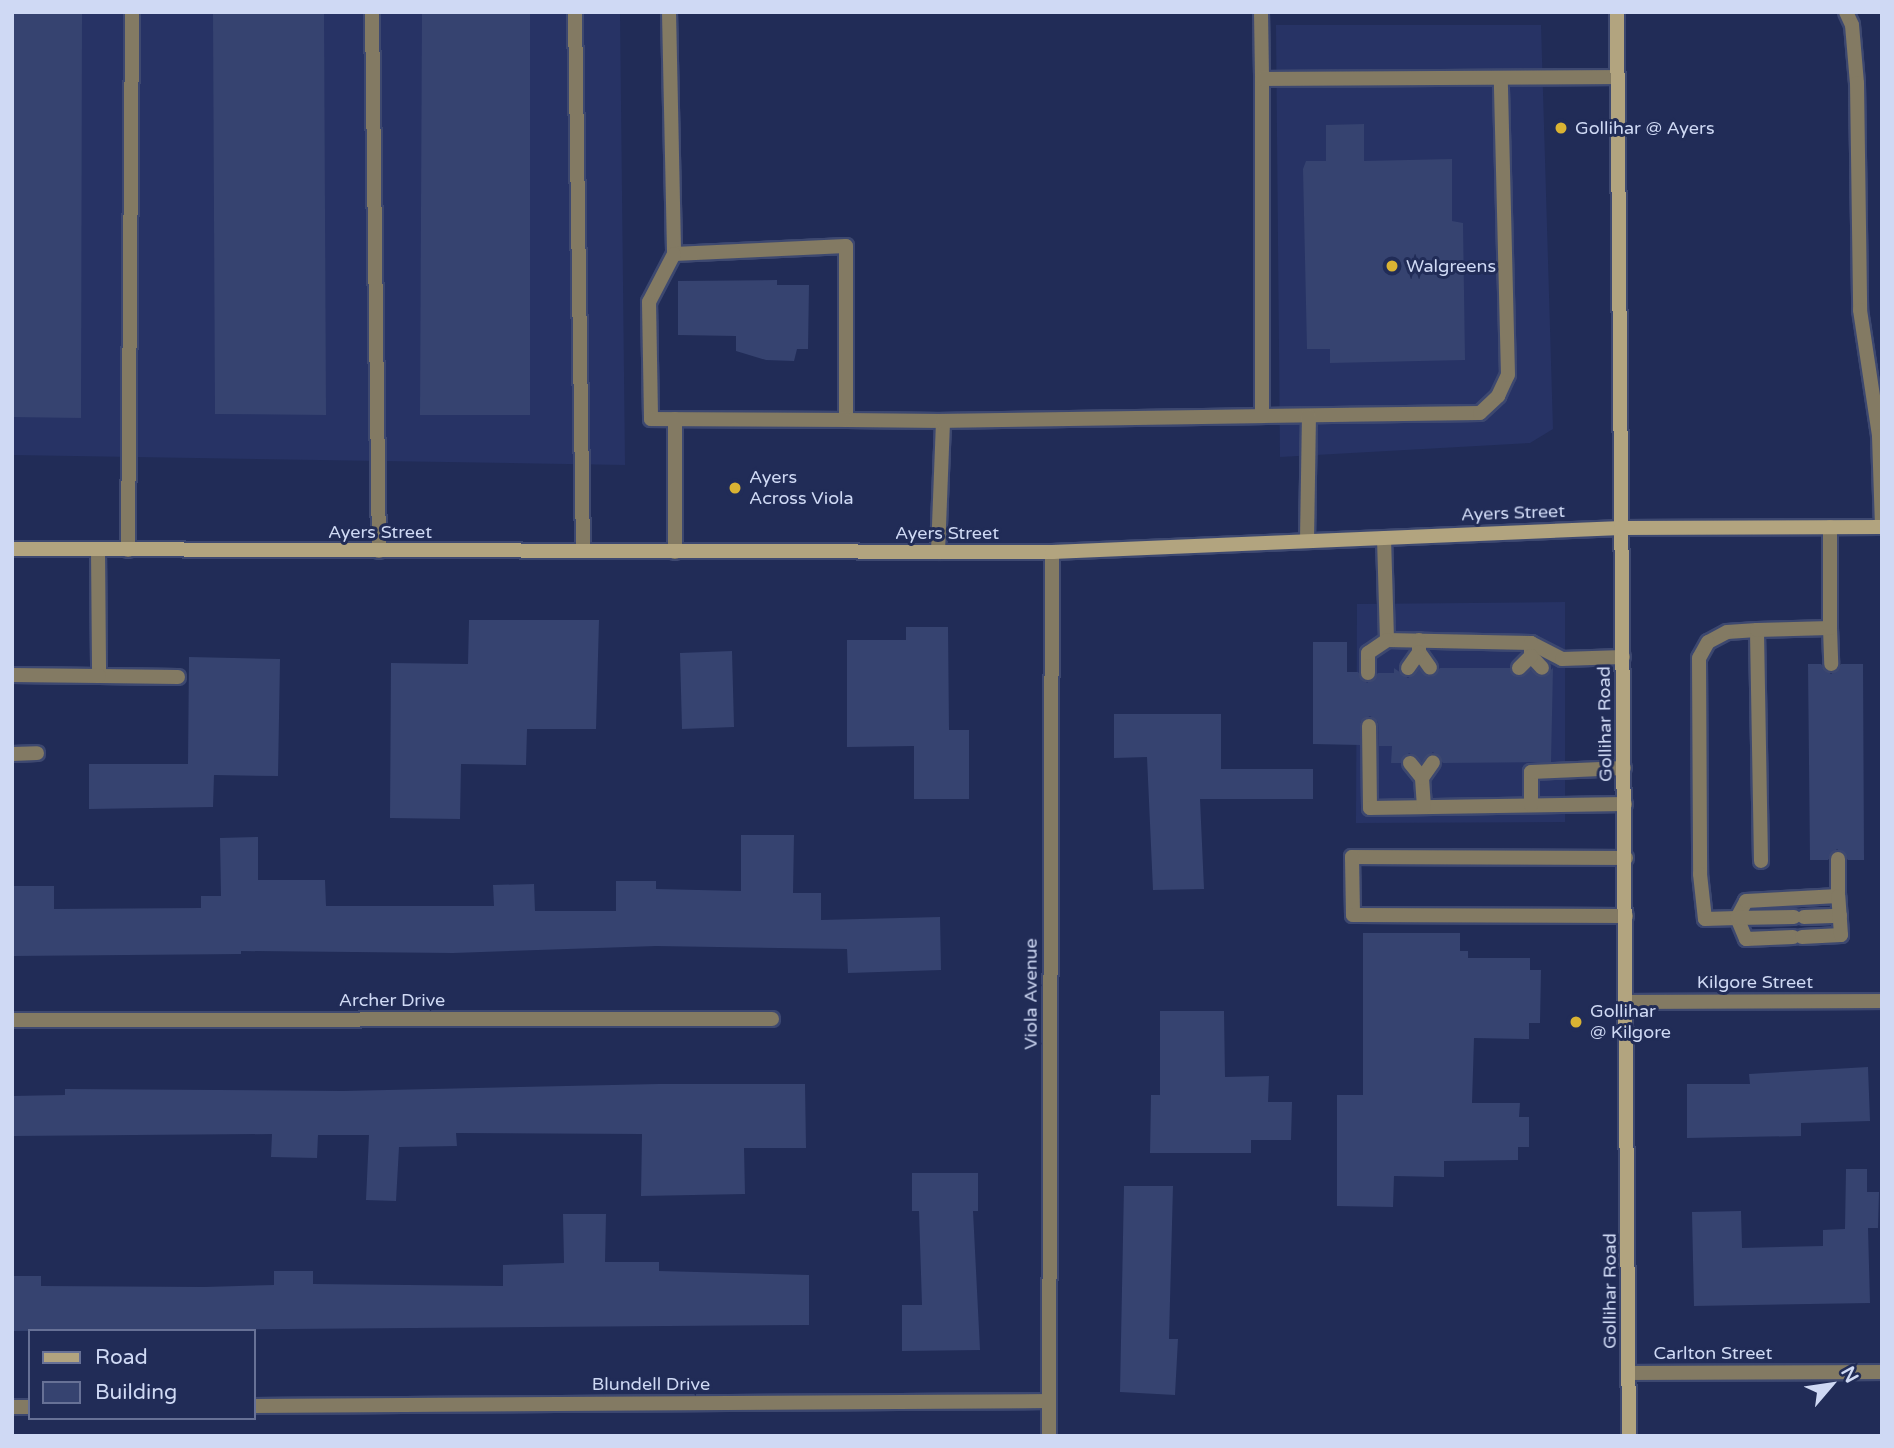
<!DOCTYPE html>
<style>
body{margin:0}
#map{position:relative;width:1894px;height:1448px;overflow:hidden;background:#212c57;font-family:"Varela Round",sans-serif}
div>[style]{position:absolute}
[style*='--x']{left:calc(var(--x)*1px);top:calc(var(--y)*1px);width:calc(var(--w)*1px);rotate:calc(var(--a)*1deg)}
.built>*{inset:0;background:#273365}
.building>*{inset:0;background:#364370}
.roads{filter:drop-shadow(2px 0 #3d4870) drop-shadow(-2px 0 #3d4870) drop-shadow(0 2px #3d4870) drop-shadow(0 -2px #3d4870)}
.service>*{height:14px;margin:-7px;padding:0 7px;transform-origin:7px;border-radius:7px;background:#837a63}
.minor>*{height:14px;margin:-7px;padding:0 7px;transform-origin:7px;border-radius:7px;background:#837a63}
.secondary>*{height:14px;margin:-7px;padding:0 7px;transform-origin:7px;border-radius:7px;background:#b2a47f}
.dots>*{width:19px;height:19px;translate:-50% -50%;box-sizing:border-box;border:4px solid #212c57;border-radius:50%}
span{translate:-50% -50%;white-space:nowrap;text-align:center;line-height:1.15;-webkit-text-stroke:6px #212c57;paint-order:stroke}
.poi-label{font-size:18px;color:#cfd9f4}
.left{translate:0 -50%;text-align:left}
.street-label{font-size:18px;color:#cfd9f4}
.frame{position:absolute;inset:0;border:14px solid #cfd9f4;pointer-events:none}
.legend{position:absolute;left:28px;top:1329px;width:228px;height:91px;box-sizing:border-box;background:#212c57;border:2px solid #677196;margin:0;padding:9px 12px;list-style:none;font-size:21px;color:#cfd9f4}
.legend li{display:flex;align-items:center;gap:14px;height:35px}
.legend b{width:35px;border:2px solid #677196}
.north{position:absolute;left:1796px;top:1350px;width:70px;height:70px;-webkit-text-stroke:5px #212c57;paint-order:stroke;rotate:61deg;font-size:19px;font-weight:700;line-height:28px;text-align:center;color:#cfd9f4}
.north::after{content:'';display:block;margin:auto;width:24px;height:32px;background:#cfd9f4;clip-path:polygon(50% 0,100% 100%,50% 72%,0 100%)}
</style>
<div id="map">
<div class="built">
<i style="clip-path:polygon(12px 12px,620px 12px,625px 465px,12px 455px)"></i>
<i style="clip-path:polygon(1276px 25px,1541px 25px,1553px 429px,1530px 443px,1280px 457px)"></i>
<i style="clip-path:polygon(1565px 602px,1565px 822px,1356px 823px,1357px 604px)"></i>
</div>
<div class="building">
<i style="clip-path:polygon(12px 12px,82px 12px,81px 418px,12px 417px)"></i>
<i style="clip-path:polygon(213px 12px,324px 12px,326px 415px,215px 414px)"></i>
<i style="clip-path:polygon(422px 12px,530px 12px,530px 415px,420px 415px)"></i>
<i style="clip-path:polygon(1364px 124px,1364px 161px,1452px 159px,1452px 221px,1463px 223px,1465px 360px,1330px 363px,1330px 349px,1307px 349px,1303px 169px,1306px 161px,1326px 161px,1326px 125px)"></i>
<i style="clip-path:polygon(777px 280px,777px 285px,809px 285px,808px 349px,797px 349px,794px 361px,766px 360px,736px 351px,736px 336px,678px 335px,678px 281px)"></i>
<i style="clip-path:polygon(469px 620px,599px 620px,596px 729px,527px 729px,526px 765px,461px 764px,460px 819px,390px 818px,391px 663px,468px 664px)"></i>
<i style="clip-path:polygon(906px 627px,948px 627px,949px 730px,969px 730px,969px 799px,914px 799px,914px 746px,847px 747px,847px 640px,906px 640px)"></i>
<i style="clip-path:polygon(1313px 642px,1347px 642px,1347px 672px,1358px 672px,1367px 683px,1378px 673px,1394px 673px,1394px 668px,1408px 678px,1419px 669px,1431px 677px,1440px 668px,1510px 668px,1516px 677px,1531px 670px,1543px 677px,1553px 668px,1551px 762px,1443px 763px,1433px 752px,1421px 762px,1409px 753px,1401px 763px,1391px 763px,1392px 746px,1379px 746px,1378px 722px,1370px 716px,1360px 722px,1360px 745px,1313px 744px)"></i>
<i style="clip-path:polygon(732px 651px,734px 727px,682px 729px,680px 653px)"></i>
<i style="clip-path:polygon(189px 657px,280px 659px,278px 776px,214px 775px,213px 807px,89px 809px,89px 764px,188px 764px)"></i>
<i style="clip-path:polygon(1808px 664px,1821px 664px,1831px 674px,1841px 664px,1863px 664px,1864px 860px,1848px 860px,1837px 849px,1828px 860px,1810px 860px)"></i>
<i style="clip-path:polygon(1114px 714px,1221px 714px,1221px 769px,1313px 769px,1313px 799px,1200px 799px,1204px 889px,1153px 890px,1147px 757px,1114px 758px)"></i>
<i style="clip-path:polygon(741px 835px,794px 835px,793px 893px,821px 893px,821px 920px,940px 917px,941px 970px,848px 973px,847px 949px,656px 946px,453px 953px,241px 951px,241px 954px,12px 956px,12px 886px,54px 886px,54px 909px,201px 908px,201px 896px,221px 896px,220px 838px,258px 837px,258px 880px,325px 880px,326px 906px,494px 906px,493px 885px,534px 884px,535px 911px,616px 911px,616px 881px,656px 881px,656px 889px,741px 891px)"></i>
<i style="clip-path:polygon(1363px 933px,1460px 933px,1460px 951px,1468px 951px,1468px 958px,1530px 958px,1530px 970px,1541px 970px,1540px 1023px,1529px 1023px,1529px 1039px,1474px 1038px,1472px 1103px,1520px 1103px,1519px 1117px,1529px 1117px,1529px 1147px,1518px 1147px,1518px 1160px,1444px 1161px,1444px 1177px,1394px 1176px,1393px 1207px,1337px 1206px,1337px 1095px,1363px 1095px)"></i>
<i style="clip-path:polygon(1160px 1011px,1224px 1011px,1225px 1077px,1269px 1076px,1268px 1102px,1292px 1102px,1291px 1140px,1251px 1140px,1251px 1153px,1150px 1153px,1151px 1095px,1160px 1095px)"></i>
<i style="clip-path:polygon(1868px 1067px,1870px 1121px,1801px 1123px,1801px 1136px,1687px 1138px,1687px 1084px,1750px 1084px,1749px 1074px)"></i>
<i style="clip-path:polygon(659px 1084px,805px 1084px,806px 1148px,744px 1148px,745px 1194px,641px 1196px,642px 1134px,456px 1133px,457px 1146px,399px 1147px,396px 1201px,366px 1200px,369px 1135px,318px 1135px,317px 1158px,271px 1157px,272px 1134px,12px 1136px,12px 1096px,65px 1095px,65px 1089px,343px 1091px)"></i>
<i style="clip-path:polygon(1846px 1169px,1867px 1169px,1867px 1192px,1879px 1192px,1878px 1228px,1868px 1228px,1870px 1303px,1694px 1306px,1692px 1212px,1741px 1211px,1742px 1248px,1823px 1246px,1823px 1230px,1845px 1229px)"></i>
<i style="clip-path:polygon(912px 1173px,978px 1173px,978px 1211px,973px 1211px,980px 1350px,902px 1351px,902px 1305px,922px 1305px,919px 1211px,912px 1211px)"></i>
<i style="clip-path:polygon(1124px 1186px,1173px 1186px,1169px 1339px,1178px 1339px,1175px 1395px,1120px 1392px)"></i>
<i style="clip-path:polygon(563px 1214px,606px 1214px,605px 1262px,659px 1262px,659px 1271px,809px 1275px,809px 1325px,12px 1331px,12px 1276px,41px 1276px,41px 1286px,204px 1287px,274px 1285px,274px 1271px,313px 1271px,313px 1284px,503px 1286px,503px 1265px,564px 1263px)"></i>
</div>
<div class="roads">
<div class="service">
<i style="--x:372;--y:12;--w:539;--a:89.26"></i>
<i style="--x:575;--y:12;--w:539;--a:89.15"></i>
<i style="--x:669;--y:12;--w:242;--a:88.8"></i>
<i style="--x:674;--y:254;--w:172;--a:-2.7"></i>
<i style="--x:846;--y:246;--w:174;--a:90"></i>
<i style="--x:846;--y:420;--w:97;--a:0.6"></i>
<i style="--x:1261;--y:12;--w:67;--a:89.1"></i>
<i style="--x:1846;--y:12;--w:14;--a:65"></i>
<i style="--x:1852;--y:25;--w:58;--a:85.1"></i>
<i style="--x:1857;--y:83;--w:227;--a:89.2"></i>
<i style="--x:1860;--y:310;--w:127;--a:81.4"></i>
<i style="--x:1879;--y:436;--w:91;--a:88.1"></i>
<i style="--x:674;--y:254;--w:54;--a:117.5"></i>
<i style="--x:649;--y:302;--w:117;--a:89"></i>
<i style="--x:651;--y:419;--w:195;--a:0.3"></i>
<i style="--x:1262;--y:416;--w:218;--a:-0.8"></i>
<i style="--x:1480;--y:413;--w:25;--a:-43"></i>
<i style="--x:1498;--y:396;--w:23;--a:-65"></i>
<i style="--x:1508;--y:375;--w:296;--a:-91.4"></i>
<i style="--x:675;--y:419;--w:133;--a:90"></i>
<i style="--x:1384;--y:538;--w:102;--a:88.3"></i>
<i style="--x:1387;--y:640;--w:144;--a:1.2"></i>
<i style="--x:1531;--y:643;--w:35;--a:27"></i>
<i style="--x:1562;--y:659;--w:61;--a:-1.9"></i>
<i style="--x:1307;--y:541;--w:125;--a:-89.1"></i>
<i style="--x:98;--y:550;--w:126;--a:89.5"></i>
<i style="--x:99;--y:676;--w:79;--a:0.7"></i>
<i style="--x:128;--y:550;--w:538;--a:-89.57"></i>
<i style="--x:938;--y:552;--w:131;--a:-87.8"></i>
<i style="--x:943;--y:421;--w:319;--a:-0.9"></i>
<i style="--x:1262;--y:416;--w:337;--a:-90"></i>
<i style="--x:1262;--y:79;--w:356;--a:-0.3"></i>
<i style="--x:1830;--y:628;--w:36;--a:88"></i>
<i style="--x:1757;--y:630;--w:30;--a:176"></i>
<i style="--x:1727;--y:632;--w:21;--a:152"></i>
<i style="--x:1708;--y:642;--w:18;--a:119"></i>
<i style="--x:1699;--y:658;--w:216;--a:89.7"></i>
<i style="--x:1700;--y:874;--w:45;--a:83.7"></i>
<i style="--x:1705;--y:919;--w:32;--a:-2"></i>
<i style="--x:1737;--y:918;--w:19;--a:-62"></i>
<i style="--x:1746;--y:901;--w:92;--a:-3.1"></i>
<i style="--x:1838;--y:896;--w:37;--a:-90"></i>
<i style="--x:1419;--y:640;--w:12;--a:90"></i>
<i style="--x:1419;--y:652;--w:19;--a:55"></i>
<i style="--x:1531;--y:643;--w:13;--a:90"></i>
<i style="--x:1531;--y:656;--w:16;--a:47"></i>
<i style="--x:1408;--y:668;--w:19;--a:-55"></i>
<i style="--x:1519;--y:668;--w:17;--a:-45"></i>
<i style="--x:1368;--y:673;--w:20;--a:-90"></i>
<i style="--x:1368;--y:653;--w:23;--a:-34"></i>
<i style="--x:12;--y:675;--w:87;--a:0.7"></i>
<i style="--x:1369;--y:726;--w:82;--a:89.3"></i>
<i style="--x:1370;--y:808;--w:255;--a:-0.9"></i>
<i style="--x:12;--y:754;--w:25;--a:-2"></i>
<i style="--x:1410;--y:763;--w:19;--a:51"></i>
<i style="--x:1531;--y:805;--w:33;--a:-90"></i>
<i style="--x:1531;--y:772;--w:93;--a:-2.5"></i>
<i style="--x:1424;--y:807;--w:29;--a:-94"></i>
<i style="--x:1422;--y:778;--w:19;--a:-55"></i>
<i style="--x:1626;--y:858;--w:274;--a:-179.8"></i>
<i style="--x:1352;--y:857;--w:58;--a:89"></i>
<i style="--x:1353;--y:915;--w:273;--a:0.2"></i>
<i style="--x:1761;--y:861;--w:231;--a:-91"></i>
<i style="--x:1757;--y:630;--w:73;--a:-1.6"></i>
<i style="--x:1830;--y:628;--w:101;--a:-90"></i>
<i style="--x:1804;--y:917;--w:36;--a:-2"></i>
<i style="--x:1793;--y:937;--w:47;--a:177.6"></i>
<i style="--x:1746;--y:939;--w:23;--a:-113"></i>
<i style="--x:1737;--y:918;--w:57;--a:-1"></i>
<i style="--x:1802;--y:937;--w:39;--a:-3"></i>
<i style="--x:1841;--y:935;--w:39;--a:-94"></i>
</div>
<div class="minor">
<i style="--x:1628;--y:1002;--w:254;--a:-0.2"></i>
<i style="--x:12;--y:1020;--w:760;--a:-0.08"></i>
<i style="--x:1629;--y:1373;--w:253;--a:-0.2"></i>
<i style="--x:254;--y:1406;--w:795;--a:-0.36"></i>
<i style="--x:12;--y:1407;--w:18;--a:0"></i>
<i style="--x:1049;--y:1436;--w:884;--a:-89.81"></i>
</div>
<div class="secondary">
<i style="--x:1617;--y:12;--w:1424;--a:89.52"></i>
<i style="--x:12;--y:549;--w:1040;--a:0.17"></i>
<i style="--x:1052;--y:552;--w:570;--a:-2.42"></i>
<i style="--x:1621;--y:528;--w:261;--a:-0.2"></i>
</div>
</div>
<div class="dots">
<i style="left:1561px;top:128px;background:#dab333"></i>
<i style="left:1392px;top:266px;background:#dab333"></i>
<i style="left:735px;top:488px;background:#dab333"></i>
<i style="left:1576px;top:1022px;background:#dab333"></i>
</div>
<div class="poi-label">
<span class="left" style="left:1575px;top:128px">Gollihar @ Ayers</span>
<span class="left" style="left:1406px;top:266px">Walgreens</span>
<span class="left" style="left:749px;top:488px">Ayers<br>Across Viola</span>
<span class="left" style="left:1590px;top:1022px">Gollihar<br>@ Kilgore</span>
</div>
<div class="street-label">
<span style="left:1513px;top:513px;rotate:-2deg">Ayers Street</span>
<span style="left:380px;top:532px">Ayers Street</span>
<span style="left:947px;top:533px">Ayers Street</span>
<span style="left:1605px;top:724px;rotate:-91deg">Gollihar Road</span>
<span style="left:1755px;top:982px">Kilgore Street</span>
<span style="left:1031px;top:994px;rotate:-90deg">Viola Avenue</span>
<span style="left:392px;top:1000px">Archer Drive</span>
<span style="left:1610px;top:1291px;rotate:-90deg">Gollihar Road</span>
<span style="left:1713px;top:1353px">Carlton Street</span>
<span style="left:651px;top:1384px">Blundell Drive</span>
</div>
<div class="frame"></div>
<ul class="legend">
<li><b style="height:9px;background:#b2a47f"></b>Road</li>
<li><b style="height:19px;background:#364370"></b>Building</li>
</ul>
<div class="north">N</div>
</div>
